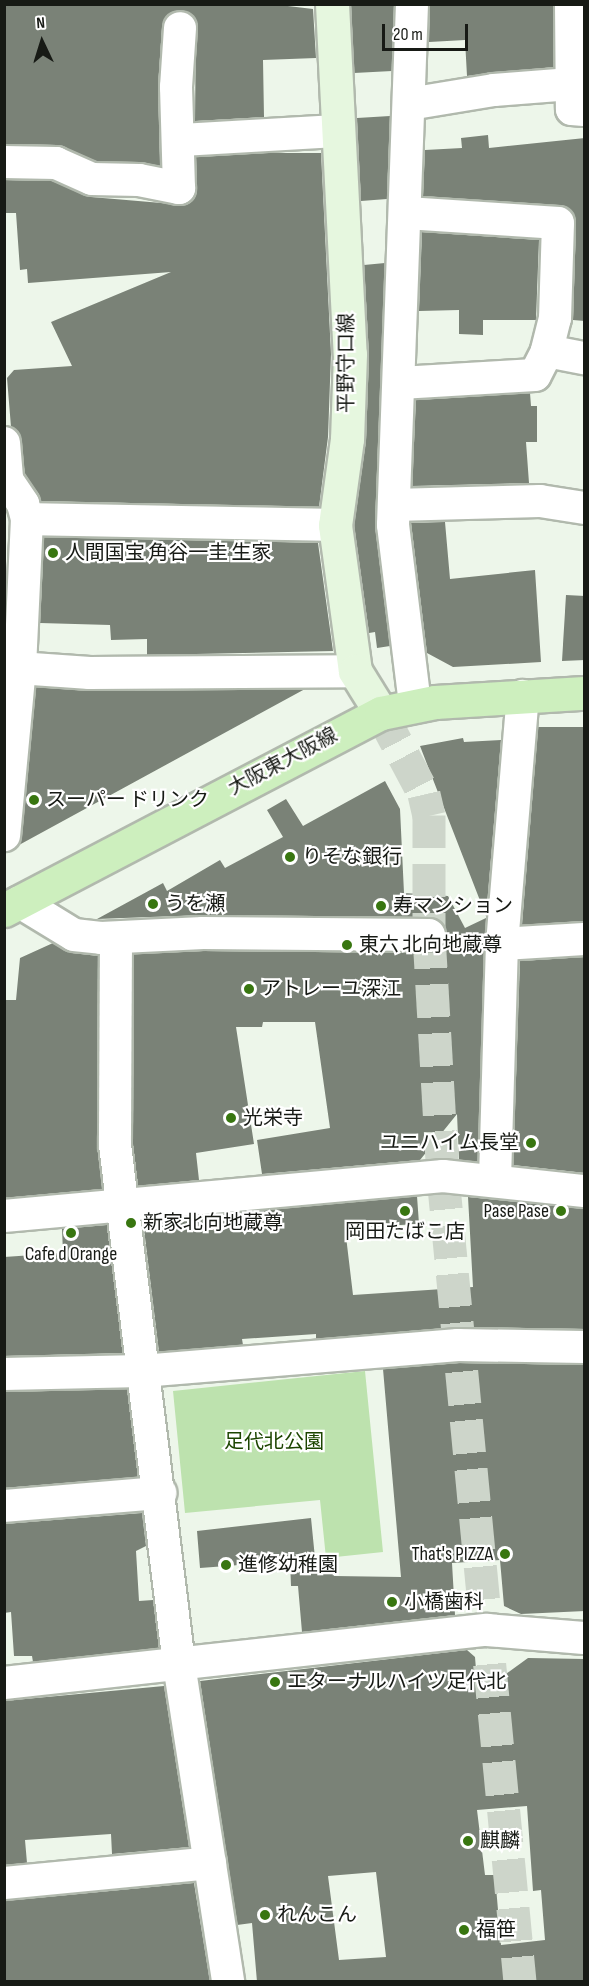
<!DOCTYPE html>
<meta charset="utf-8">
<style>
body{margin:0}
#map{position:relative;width:589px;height:1986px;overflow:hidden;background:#edf6ea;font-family:"Sofia Sans Condensed","Noto Sans JP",sans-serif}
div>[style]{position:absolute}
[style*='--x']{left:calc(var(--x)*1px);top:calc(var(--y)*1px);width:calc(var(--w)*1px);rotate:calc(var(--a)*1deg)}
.green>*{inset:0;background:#bde2ae}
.building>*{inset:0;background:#7a8277}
.secondary-tunnel>*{height:33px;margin-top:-16.5px;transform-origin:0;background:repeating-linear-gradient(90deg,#cdd5ca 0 33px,transparent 0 49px)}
.roads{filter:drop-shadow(2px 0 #b1b9ad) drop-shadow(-2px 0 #b1b9ad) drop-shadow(0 2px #b1b9ad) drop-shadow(0 -2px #b1b9ad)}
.minor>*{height:32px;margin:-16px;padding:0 16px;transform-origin:16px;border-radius:16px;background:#fff}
.secondary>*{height:33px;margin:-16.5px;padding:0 16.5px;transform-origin:16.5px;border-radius:16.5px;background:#e6f7df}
.primary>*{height:33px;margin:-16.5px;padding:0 16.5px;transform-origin:16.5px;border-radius:16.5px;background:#cdefbe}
.dots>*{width:16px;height:16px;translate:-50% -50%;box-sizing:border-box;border:3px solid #fff;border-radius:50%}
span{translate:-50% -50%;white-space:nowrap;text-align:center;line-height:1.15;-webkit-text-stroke:4.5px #fff;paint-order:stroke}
.street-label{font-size:20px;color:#171a15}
.poi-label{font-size:20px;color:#171a15}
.left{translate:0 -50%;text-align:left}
.right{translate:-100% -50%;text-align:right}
.park-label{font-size:20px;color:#1c4501}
.frame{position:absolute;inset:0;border:6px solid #171a15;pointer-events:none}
.north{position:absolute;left:12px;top:12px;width:60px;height:60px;-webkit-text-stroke:4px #fff;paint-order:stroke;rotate:356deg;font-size:16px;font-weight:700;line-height:24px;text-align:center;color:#171a15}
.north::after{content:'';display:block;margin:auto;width:21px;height:27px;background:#171a15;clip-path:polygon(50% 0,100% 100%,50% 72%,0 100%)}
.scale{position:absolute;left:382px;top:24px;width:86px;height:27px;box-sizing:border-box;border:3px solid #171a15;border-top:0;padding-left:8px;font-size:18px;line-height:21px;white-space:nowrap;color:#171a15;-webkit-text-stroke:4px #fff;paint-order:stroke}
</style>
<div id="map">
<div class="green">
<i style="clip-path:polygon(365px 1371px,383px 1552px,326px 1558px,320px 1500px,185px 1513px,173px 1391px)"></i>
</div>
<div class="building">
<i style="clip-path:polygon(4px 4px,271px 4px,313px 9px,316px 58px,263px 60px,264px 117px,195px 121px,196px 21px,190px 13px,173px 12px,162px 27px,158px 87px,160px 166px,96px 161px,57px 145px,4px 144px)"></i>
<i style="clip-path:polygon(351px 4px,394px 4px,392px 71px,354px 73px)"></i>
<i style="clip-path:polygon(430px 4px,553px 4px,554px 67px,467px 76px,465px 40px,429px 42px)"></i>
<i style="clip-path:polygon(390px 116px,387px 199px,361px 201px,357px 118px)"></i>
<i style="clip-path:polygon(488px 135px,489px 148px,585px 138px,585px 321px,573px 320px,576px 224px,568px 208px,423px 196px,425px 150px,462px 148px,461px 138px)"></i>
<i style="clip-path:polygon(265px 153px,321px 153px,331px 354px,328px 437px,319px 507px,41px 501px,25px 474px,19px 433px,11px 427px,7px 378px,14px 370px,72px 366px,51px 322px,171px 272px,28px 283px,27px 269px,20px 270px,16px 213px,5px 213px,4px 180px,52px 181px,91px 197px,185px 205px,194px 198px,197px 188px,196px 157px)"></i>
<i style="clip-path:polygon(422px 232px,539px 240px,536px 320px,483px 320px,483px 335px,459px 334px,459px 310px,419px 311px)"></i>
<i style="clip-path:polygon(385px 263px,375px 525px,390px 646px,377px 648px,375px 632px,369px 633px,354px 525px,366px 440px,369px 355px,364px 265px)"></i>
<i style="clip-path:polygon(530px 393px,531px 406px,537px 406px,537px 442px,526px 442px,529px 483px,412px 486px,416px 400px)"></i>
<i style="clip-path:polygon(445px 522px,450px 579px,535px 570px,541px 662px,453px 667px,427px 653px,411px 523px)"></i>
<i style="clip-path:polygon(44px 537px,318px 543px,333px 651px,147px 655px,147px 639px,111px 640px,110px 625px,40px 623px)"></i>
<i style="clip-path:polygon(566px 595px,585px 596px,585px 660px,562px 661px)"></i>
<i style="clip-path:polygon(36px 687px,90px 691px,305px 689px,19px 845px)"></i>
<i style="clip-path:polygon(538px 727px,585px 727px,585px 921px,522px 925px)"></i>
<i style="clip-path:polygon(463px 738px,464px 742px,501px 740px,486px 916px,420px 746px)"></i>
<i style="clip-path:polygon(385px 781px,400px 809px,404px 893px,448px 896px,465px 928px,486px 918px,478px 1162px,459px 1160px,457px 1114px,420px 1160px,262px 1174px,257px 1140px,330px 1128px,315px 1022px,263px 1022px,262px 1027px,236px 1027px,254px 1144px,196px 1153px,199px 1180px,138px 1186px,133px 1144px,134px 954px,203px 951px,429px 953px,444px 945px,447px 935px,439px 920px,429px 917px,203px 915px,97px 919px,163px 883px,167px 891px,220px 860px,225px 868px,283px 837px,267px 810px,286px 799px,303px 826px)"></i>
<i style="clip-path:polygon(53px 943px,72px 953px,98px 956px,97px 1145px,102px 1189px,4px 1198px,4px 1000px,16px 1000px,20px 958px)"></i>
<i style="clip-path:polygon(585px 957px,585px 1173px,513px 1165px,520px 961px)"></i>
<i style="clip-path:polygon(417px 1196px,419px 1224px,345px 1228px,353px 1295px,473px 1287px,468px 1197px,585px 1209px,585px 1329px,457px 1327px,316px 1339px,316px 1334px,242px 1339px,243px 1345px,159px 1352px,143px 1221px)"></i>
<i style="clip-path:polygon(107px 1225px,123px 1353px,4px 1356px,4px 1257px,63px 1253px,62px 1229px)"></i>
<i style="clip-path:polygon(459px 1363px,585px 1365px,585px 1611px,521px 1614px,504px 1606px,500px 1560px,452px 1563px,455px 1615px,302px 1632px,298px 1586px,291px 1586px,290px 1561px,200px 1568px,197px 1531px,311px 1518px,315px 1558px,333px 1557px,334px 1576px,401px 1577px,383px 1369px)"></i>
<i style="clip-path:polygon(127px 1389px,138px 1477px,4px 1488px,4px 1392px)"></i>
<i style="clip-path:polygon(142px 1513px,146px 1546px,136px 1551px,139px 1601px,153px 1600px,159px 1648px,33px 1662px,32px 1656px,14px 1656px,11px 1612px,4px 1613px,4px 1524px)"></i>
<i style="clip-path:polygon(evenodd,467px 1650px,475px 1657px,478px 1694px,528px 1658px,585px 1659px,585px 1982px,257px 1982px,252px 1923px,237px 1925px,200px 1681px,467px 1650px,527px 1806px,533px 1891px,541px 1890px,545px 1940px,501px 1945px,495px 1875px,485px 1875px,477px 1810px,527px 1806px,467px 1650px,376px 1872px,386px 1957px,339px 1960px,328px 1876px,376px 1872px)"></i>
<i style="clip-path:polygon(164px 1686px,189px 1847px,112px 1854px,111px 1834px,25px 1840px,27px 1863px,4px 1865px,4px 1701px)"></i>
<i style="clip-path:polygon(194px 1883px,210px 1982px,4px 1982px,4px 1901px)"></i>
</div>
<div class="secondary-tunnel">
<i style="--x:381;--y:713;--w:92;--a:62"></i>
<i style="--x:424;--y:794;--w:22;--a:77"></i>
<i style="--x:429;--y:815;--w:120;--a:90"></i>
<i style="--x:429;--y:935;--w:241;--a:86.7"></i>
<i style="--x:443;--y:1176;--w:810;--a:84.54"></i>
</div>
<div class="roads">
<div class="minor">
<i style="--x:412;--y:4;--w:521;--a:92.09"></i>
<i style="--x:393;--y:525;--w:181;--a:83"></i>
<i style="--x:571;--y:4;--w:105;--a:89.5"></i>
<i style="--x:572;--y:109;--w:12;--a:5"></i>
<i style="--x:409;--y:104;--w:86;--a:-9.4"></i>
<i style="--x:494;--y:90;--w:77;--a:-4.5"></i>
<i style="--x:180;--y:140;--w:158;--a:-3.3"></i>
<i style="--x:4;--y:162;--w:52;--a:1.1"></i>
<i style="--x:56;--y:163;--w:39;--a:24"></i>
<i style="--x:92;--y:179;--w:47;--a:1.2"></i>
<i style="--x:139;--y:180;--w:41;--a:11.3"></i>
<i style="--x:179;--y:188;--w:101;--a:-91.7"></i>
<i style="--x:176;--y:87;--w:59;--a:-86.1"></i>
<i style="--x:407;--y:213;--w:151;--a:3.8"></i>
<i style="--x:558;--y:223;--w:95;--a:91.8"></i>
<i style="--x:555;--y:318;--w:34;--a:104"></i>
<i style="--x:400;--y:383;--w:135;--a:-3.4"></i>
<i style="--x:535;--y:375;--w:27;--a:-63"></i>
<i style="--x:547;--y:351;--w:38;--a:11"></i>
<i style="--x:4;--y:443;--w:37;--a:85"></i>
<i style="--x:7;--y:480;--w:29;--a:56"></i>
<i style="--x:23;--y:504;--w:16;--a:75"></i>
<i style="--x:27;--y:519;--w:148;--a:92.7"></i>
<i style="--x:20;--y:667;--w:169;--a:95.4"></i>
<i style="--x:394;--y:505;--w:146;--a:-1.6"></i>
<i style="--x:540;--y:501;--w:45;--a:9"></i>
<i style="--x:27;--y:519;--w:308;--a:1.1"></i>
<i style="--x:4;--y:667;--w:86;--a:4"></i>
<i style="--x:90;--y:673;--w:265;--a:-0.4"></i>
<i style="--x:20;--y:902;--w:63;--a:31.4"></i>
<i style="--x:74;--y:935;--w:27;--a:6"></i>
<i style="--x:101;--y:938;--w:102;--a:-2.8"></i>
<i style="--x:203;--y:933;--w:226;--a:0.5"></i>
<i style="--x:116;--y:938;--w:207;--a:90.3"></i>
<i style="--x:115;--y:1145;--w:523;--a:82.97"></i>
<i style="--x:179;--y:1664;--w:322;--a:81.2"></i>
<i style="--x:502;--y:944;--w:82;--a:-3.5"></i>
<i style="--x:495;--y:1179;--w:235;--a:-88.3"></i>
<i style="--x:502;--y:944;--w:249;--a:-85.2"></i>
<i style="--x:4;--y:1216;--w:441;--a:-5.2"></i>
<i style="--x:443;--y:1176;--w:142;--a:6.1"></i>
<i style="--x:4;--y:1374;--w:138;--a:-1.2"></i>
<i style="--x:142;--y:1371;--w:317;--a:-4.7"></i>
<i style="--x:458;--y:1345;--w:126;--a:0.9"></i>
<i style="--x:4;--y:1506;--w:157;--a:-4.8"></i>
<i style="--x:4;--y:1683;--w:486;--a:-6.3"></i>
<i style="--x:487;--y:1630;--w:97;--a:4.7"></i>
<i style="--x:4;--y:1883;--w:207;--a:-5.5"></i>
</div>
<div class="secondary">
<i style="--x:332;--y:4;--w:350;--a:87.1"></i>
<i style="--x:350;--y:354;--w:85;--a:92"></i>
<i style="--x:347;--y:439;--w:87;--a:97.9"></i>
<i style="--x:335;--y:525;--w:147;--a:82.2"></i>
<i style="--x:355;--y:671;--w:49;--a:58.2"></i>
</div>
<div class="primary">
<i style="--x:4;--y:910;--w:425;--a:-27.6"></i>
<i style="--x:381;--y:713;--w:55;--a:-11.5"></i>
<i style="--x:435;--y:702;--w:149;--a:-3.5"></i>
</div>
</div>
<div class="dots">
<i style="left:53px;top:553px;background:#387610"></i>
<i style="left:34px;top:800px;background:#387610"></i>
<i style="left:290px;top:857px;background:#387610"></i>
<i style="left:153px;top:904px;background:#387610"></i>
<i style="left:381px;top:906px;background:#387610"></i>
<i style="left:347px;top:945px;background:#387610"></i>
<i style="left:249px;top:989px;background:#387610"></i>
<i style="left:231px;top:1118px;background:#387610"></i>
<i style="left:531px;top:1143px;background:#387610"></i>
<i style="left:405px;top:1211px;background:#387610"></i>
<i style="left:561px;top:1211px;background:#387610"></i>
<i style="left:131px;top:1223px;background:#387610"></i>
<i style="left:71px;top:1233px;background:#387610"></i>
<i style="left:505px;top:1554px;background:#387610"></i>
<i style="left:226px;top:1565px;background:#387610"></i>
<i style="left:392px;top:1602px;background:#387610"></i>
<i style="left:275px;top:1682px;background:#387610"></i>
<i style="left:468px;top:1841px;background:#387610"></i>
<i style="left:265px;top:1915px;background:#387610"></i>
<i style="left:464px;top:1930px;background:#387610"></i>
</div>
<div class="street-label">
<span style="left:347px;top:363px;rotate:-90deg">平野守口線</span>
<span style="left:283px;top:762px;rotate:-28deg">大阪東大阪線</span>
</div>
<div class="poi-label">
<span class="left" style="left:65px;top:553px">人間国宝 角谷一圭 生家</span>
<span class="left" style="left:46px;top:800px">スーパー ドリンク</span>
<span class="left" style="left:302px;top:857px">りそな銀行</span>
<span class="left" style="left:165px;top:904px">うを瀬</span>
<span class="left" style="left:393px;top:906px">寿マンション</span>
<span class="left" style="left:359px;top:945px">東六 北向地蔵尊</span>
<span class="left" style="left:261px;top:989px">アトレーユ深江</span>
<span class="left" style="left:243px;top:1118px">光栄寺</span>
<span class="right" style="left:519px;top:1143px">ユニハイム長堂</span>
<span class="right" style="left:549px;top:1211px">Pase Pase</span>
<span class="left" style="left:143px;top:1223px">新家北向地蔵尊</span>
<span style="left:405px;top:1232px">岡田たばこ店</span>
<span style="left:71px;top:1254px">Cafe d Orange</span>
<span class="right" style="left:493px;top:1554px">That's PIZZA</span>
<span class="left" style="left:238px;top:1565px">進修幼稚園</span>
<span class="left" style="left:404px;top:1602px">小橋歯科</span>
<span class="left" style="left:287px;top:1682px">エターナルハイツ足代北</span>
<span class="left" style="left:480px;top:1841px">麒麟</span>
<span class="left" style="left:277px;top:1915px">れんこん</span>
<span class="left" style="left:476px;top:1930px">福笹</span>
</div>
<div class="park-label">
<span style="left:274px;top:1442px">足代北公園</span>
</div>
<div class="frame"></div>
<div class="north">N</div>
<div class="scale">20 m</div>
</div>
